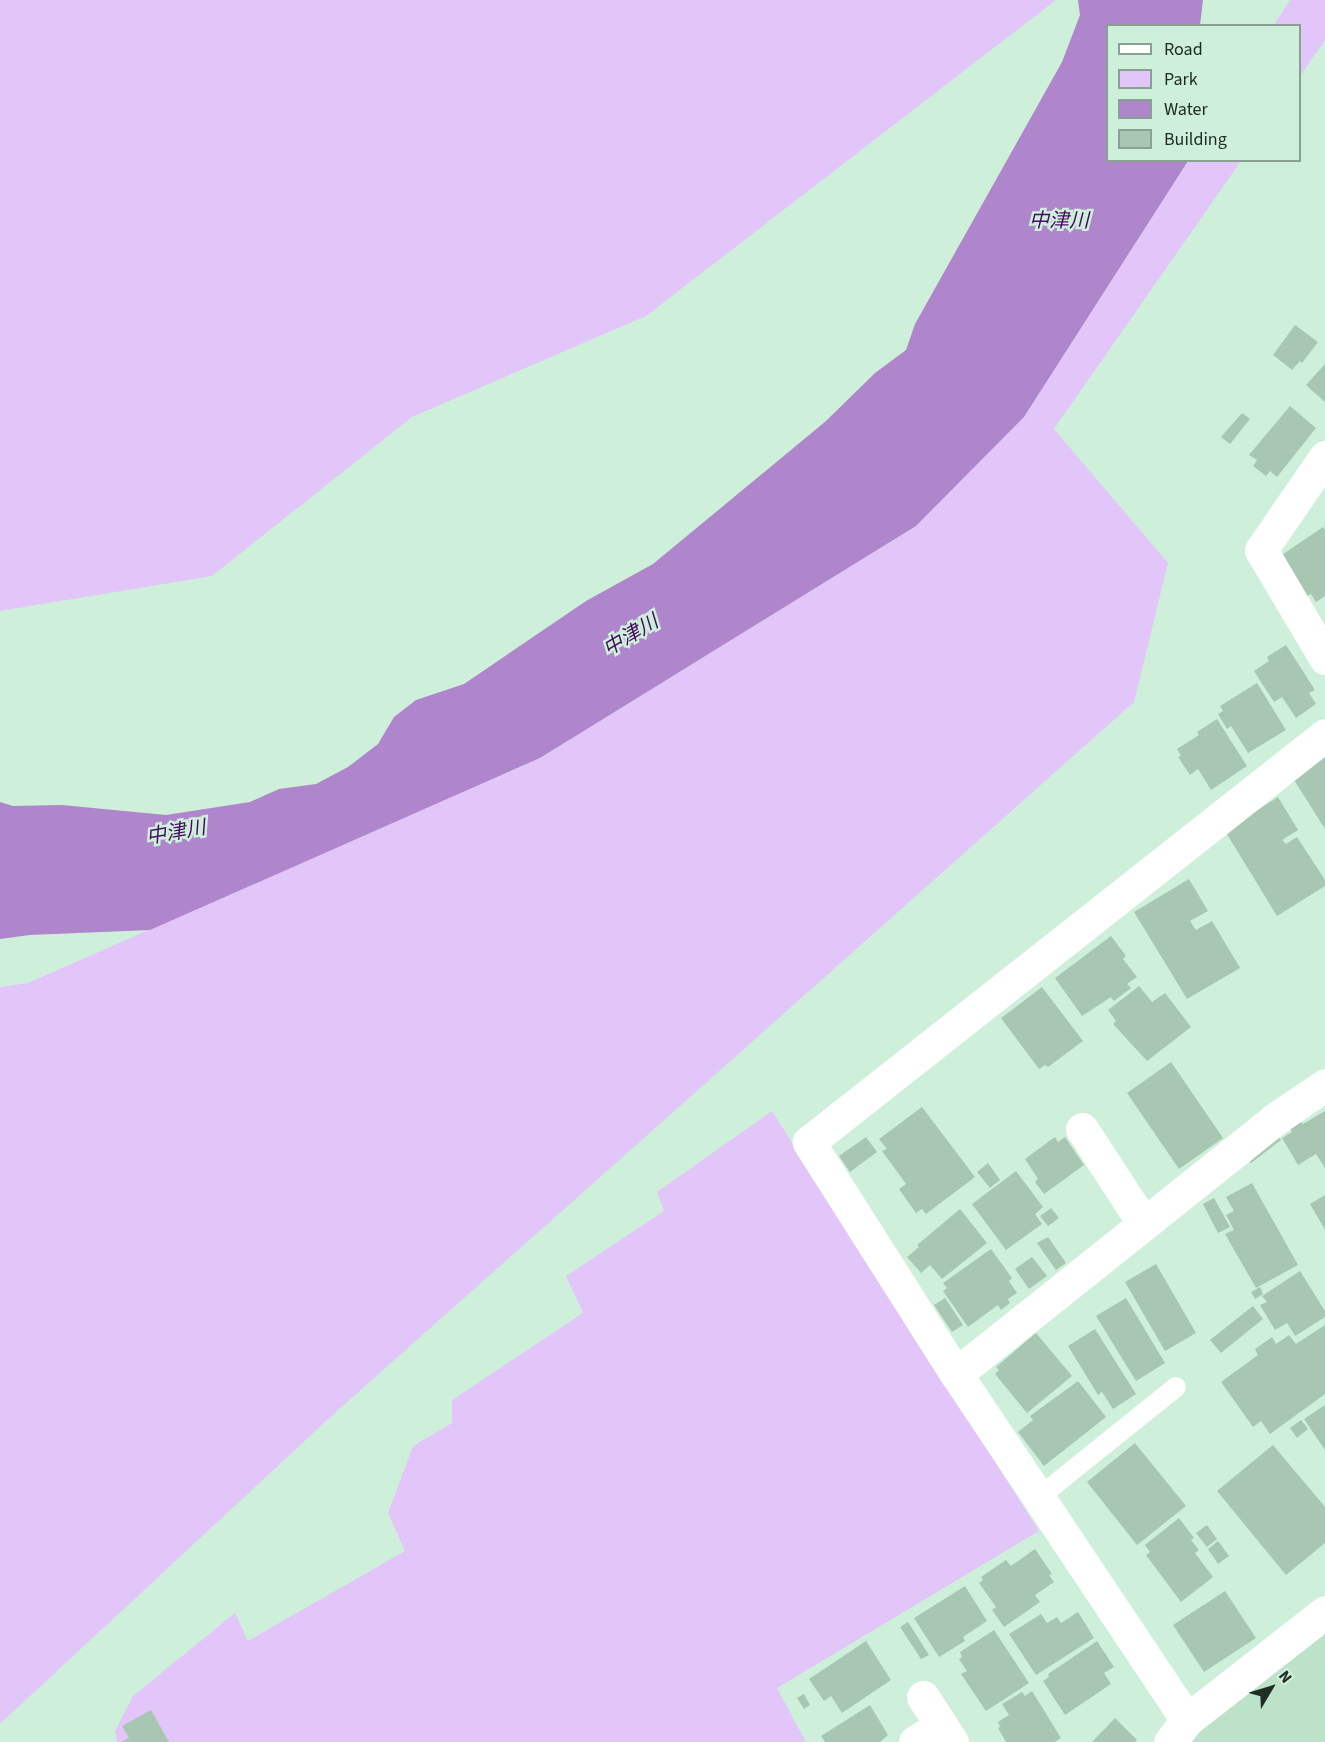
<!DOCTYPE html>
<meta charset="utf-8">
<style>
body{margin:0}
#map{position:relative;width:1325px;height:1742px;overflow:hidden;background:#ceefda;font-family:"Source Sans 3","Noto Sans JP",sans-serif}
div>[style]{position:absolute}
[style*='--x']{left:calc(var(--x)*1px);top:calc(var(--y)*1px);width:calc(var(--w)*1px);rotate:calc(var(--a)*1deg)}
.built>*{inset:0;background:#bce2c9}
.green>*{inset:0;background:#e3c6f9}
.water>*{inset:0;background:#af85cc}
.building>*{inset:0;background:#a7c7b3}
.service>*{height:20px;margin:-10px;padding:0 10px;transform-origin:10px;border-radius:10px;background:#fff}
.minor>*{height:33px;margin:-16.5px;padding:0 16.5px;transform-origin:16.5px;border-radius:16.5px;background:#fff}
span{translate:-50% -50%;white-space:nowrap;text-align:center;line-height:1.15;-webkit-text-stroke:5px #ceefda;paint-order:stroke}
.water-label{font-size:20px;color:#460a62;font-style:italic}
.legend{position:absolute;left:1106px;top:24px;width:195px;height:138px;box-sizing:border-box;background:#ceefda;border:2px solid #88a192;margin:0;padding:8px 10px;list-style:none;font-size:18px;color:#202d25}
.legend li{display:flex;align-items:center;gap:12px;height:30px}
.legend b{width:30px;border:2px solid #88a192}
.north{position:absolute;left:1241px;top:1658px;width:60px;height:60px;-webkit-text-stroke:4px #ceefda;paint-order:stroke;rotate:52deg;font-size:16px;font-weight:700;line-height:24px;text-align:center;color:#202d25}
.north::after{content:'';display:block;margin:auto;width:21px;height:27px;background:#202d25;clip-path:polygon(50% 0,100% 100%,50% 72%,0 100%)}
</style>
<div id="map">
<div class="built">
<i style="clip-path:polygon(1325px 1627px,1325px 1742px,1189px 1742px,1198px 1726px)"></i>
</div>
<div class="green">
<i style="clip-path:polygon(0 0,1056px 0,646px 316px,412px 417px,212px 576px,0 611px)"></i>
<i style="clip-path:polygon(1290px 0,1325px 0,1325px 40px,1300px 76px,1300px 26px,1274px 25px)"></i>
<i style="clip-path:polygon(1188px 161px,1241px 161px,1054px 429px,1168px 563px,1134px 702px,337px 1411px,0 1724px,0 987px,28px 983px,540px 758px,916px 526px,1024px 417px)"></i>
<i style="clip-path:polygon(772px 1111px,1039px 1531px,777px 1688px,806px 1742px,117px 1742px,115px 1731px,133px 1696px,235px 1613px,248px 1641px,405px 1551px,388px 1513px,413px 1446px,452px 1423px,452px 1400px,583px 1313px,566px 1276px,664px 1211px,657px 1192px)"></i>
</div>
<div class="water">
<i style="clip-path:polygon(1078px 0,1203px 0,1200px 25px,1108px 26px,1108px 160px,1188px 161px,1024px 417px,916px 526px,540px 758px,150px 930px,30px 935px,0 939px,0 802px,13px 806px,62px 805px,166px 815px,250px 802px,279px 789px,316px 784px,348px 767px,378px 744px,394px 717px,416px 700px,464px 684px,586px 601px,653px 564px,826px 421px,875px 373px,906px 350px,915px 324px,1062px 62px,1080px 15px)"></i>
</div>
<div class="building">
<i style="clip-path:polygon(1295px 325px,1318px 342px,1302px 363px,1300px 361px,1292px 370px,1273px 355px)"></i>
<i style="clip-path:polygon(1325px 364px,1325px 402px,1306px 385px)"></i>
<i style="clip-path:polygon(1290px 406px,1316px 428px,1277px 477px,1270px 471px,1266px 476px,1253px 466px,1257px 460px,1249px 455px)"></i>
<i style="clip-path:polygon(1242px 413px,1250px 419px,1230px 444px,1221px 437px)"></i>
<i style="clip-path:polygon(1323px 527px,1325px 530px,1325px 596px,1316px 602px,1311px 594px,1307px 596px,1279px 557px)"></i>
<i style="clip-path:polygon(1286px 645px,1315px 690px,1309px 693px,1316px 704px,1296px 718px,1282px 697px,1274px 702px,1254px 671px,1269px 661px,1267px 657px)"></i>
<i style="clip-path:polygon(1257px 683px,1286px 730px,1248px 753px,1231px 726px,1227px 729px,1218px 714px,1223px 711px,1220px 706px)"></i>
<i style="clip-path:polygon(1217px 719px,1247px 766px,1211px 790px,1198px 769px,1190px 775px,1178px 757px,1181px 756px,1177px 749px,1199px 735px,1197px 732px)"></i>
<i style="clip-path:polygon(1325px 749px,1325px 829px,1289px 772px)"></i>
<i style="clip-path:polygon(1278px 797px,1298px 830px,1282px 840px,1286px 844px,1297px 837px,1325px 880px,1325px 886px,1277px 916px,1225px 831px)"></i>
<i style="clip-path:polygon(1189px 879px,1208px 911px,1190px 921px,1196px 930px,1212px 921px,1240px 968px,1187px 999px,1134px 912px)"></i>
<i style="clip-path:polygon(1111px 936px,1126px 956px,1123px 959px,1137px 977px,1127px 984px,1131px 988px,1114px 1001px,1111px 997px,1082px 1016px,1055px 978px)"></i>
<i style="clip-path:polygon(1139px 986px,1152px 1002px,1165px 993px,1191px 1027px,1147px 1061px,1113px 1024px,1116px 1021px,1108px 1010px)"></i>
<i style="clip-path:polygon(1042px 987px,1083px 1041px,1048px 1067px,1045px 1065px,1039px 1069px,1001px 1018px)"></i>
<i style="clip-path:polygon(1171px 1062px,1223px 1138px,1179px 1169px,1127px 1093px)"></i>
<i style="clip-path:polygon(922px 1107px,975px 1177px,926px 1214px,922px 1209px,916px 1213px,899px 1189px,906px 1184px,882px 1151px,887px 1149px,879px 1139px)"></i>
<i style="clip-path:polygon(1325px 1111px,1325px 1168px,1316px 1154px,1298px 1165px,1282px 1138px,1292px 1132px,1290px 1128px,1301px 1122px,1303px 1124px)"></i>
<i style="clip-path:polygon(1272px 1127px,1281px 1140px,1251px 1163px,1240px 1150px)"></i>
<i style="clip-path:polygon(866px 1137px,877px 1152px,850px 1172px,839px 1156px)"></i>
<i style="clip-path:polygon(1055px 1137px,1058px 1142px,1065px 1137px,1084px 1165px,1044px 1194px,1035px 1182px,1038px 1179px,1025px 1159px)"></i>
<i style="clip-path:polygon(988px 1163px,1000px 1180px,990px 1188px,977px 1172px)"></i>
<i style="clip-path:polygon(1016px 1171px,1043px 1207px,1035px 1214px,1042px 1224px,1006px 1250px,972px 1204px)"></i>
<i style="clip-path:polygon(1252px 1183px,1298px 1265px,1256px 1288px,1225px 1234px,1234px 1230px,1226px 1215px,1234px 1211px,1226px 1197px)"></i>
<i style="clip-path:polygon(1325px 1195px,1325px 1230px,1310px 1204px)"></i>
<i style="clip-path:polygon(1214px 1198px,1230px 1227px,1218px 1233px,1203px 1204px)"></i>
<i style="clip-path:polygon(1051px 1208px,1059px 1218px,1048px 1226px,1040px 1216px)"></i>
<i style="clip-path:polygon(960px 1209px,987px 1243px,942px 1279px,930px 1265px,921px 1273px,907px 1257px,919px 1247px,917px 1245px)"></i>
<i style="clip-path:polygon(1048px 1237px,1066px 1263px,1056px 1270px,1037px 1243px)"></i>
<i style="clip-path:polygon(991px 1249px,1012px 1278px,1009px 1281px,1017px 1293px,1008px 1299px,1010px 1303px,1001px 1310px,998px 1305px,968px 1327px,943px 1291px,947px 1288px,943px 1283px)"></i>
<i style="clip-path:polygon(1032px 1257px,1047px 1276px,1029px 1289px,1015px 1269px)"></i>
<i style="clip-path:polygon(1156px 1264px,1196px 1333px,1165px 1351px,1125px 1282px)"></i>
<i style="clip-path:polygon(1300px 1271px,1325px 1311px,1325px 1317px,1295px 1336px,1287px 1323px,1275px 1330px,1260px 1305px,1267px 1302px,1262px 1296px)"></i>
<i style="clip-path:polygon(1260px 1287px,1263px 1294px,1255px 1299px,1251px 1292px)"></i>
<i style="clip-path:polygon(945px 1298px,963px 1325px,952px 1332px,934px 1305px)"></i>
<i style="clip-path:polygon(1126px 1298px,1165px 1363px,1136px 1381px,1096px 1316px)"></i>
<i style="clip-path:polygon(1253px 1306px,1263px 1319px,1221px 1353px,1210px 1340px)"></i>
<i style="clip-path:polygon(1325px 1325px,1325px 1394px,1270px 1434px,1261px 1421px,1253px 1427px,1221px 1382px,1258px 1355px,1255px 1349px,1272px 1337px,1276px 1344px,1289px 1335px,1296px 1344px)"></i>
<i style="clip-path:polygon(1095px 1329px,1136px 1394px,1113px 1409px,1102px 1392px,1098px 1395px,1068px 1346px)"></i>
<i style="clip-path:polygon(1036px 1333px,1072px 1376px,1027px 1413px,995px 1374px,999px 1370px,996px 1367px)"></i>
<i style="clip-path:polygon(1078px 1381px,1106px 1417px,1044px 1466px,1018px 1432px,1033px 1420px,1030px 1416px)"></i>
<i style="clip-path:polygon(1325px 1405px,1325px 1450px,1304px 1419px)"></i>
<i style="clip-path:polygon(1301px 1420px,1308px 1429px,1297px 1438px,1290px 1428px)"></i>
<i style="clip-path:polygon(1135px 1443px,1186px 1506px,1137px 1545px,1087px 1482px)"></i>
<i style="clip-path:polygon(1273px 1445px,1325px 1507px,1325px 1543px,1286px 1575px,1217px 1491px)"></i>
<i style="clip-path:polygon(1179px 1518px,1194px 1538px,1191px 1540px,1199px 1550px,1195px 1553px,1213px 1577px,1181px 1602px,1146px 1555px,1150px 1552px,1145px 1545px)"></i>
<i style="clip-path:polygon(1207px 1525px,1217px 1539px,1207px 1547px,1196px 1533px)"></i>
<i style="clip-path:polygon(1218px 1541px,1229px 1556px,1218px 1564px,1208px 1549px)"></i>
<i style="clip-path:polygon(1035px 1549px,1052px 1574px,1049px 1575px,1054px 1582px,1035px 1595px,1040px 1602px,1004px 1627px,992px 1610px,996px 1607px,979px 1583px,983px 1580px,981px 1577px,1006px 1560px,1011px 1566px)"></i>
<i style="clip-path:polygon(965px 1586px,987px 1621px,963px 1637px,965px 1641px,939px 1657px,914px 1618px)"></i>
<i style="clip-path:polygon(1225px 1591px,1256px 1638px,1204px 1672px,1173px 1625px)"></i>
<i style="clip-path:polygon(1078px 1612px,1094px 1638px,1036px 1675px,1009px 1634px,1041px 1614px,1047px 1623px,1057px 1617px,1061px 1623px)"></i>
<i style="clip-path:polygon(908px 1622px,929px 1655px,921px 1659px,900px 1627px)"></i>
<i style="clip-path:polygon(994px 1630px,1029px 1683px,986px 1711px,961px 1674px,967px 1671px,959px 1659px,962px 1657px,960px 1652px)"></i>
<i style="clip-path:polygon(866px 1641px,891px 1680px,842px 1713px,831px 1696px,824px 1701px,809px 1679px)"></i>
<i style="clip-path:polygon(1097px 1641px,1114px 1667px,1104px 1673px,1111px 1684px,1065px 1715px,1043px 1681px,1049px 1677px,1048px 1674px)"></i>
<i style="clip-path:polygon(1032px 1691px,1061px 1738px,1055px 1742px,1006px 1742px,998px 1728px,1000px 1727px,998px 1722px,1009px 1715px,1002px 1704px,1022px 1692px,1025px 1696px)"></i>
<i style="clip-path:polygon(804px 1694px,810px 1705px,804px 1709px,797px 1698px)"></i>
<i style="clip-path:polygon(870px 1705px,888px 1735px,880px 1742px,825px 1742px,821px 1736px)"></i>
<i style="clip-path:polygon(151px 1710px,169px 1742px,121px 1742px,129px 1738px,122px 1726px)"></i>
<i style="clip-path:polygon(1115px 1718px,1137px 1740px,1135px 1742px,1092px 1742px)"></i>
</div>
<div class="service">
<i style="--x:1038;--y:1498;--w:177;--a:-38.8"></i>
</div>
<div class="minor">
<i style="--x:1325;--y:457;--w:113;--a:124.5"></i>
<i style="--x:1261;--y:550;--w:126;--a:59.3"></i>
<i style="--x:1082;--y:1129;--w:113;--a:56.9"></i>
<i style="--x:956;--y:1374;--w:408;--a:-38.6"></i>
<i style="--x:1275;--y:1119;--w:60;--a:-34.2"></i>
<i style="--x:923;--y:1697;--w:54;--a:57.2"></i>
<i style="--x:1187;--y:1720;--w:416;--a:-123.7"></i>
<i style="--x:956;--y:1374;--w:275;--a:-122.4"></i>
<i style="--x:809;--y:1142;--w:657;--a:-38.26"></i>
<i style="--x:915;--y:1742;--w:31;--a:-32"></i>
<i style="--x:1170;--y:1742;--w:28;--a:-52"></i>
<i style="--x:1187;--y:1720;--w:175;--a:-38"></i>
</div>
<div class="water-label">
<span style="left:1059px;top:221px">中津川</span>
<span style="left:631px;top:636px;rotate:-31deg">中津川</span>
<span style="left:176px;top:833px;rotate:-10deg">中津川</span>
</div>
<ul class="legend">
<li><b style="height:8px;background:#fff"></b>Road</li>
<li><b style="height:16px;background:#e3c6f9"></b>Park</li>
<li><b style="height:16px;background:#af85cc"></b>Water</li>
<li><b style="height:16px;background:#a7c7b3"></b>Building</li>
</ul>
<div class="north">N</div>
</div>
